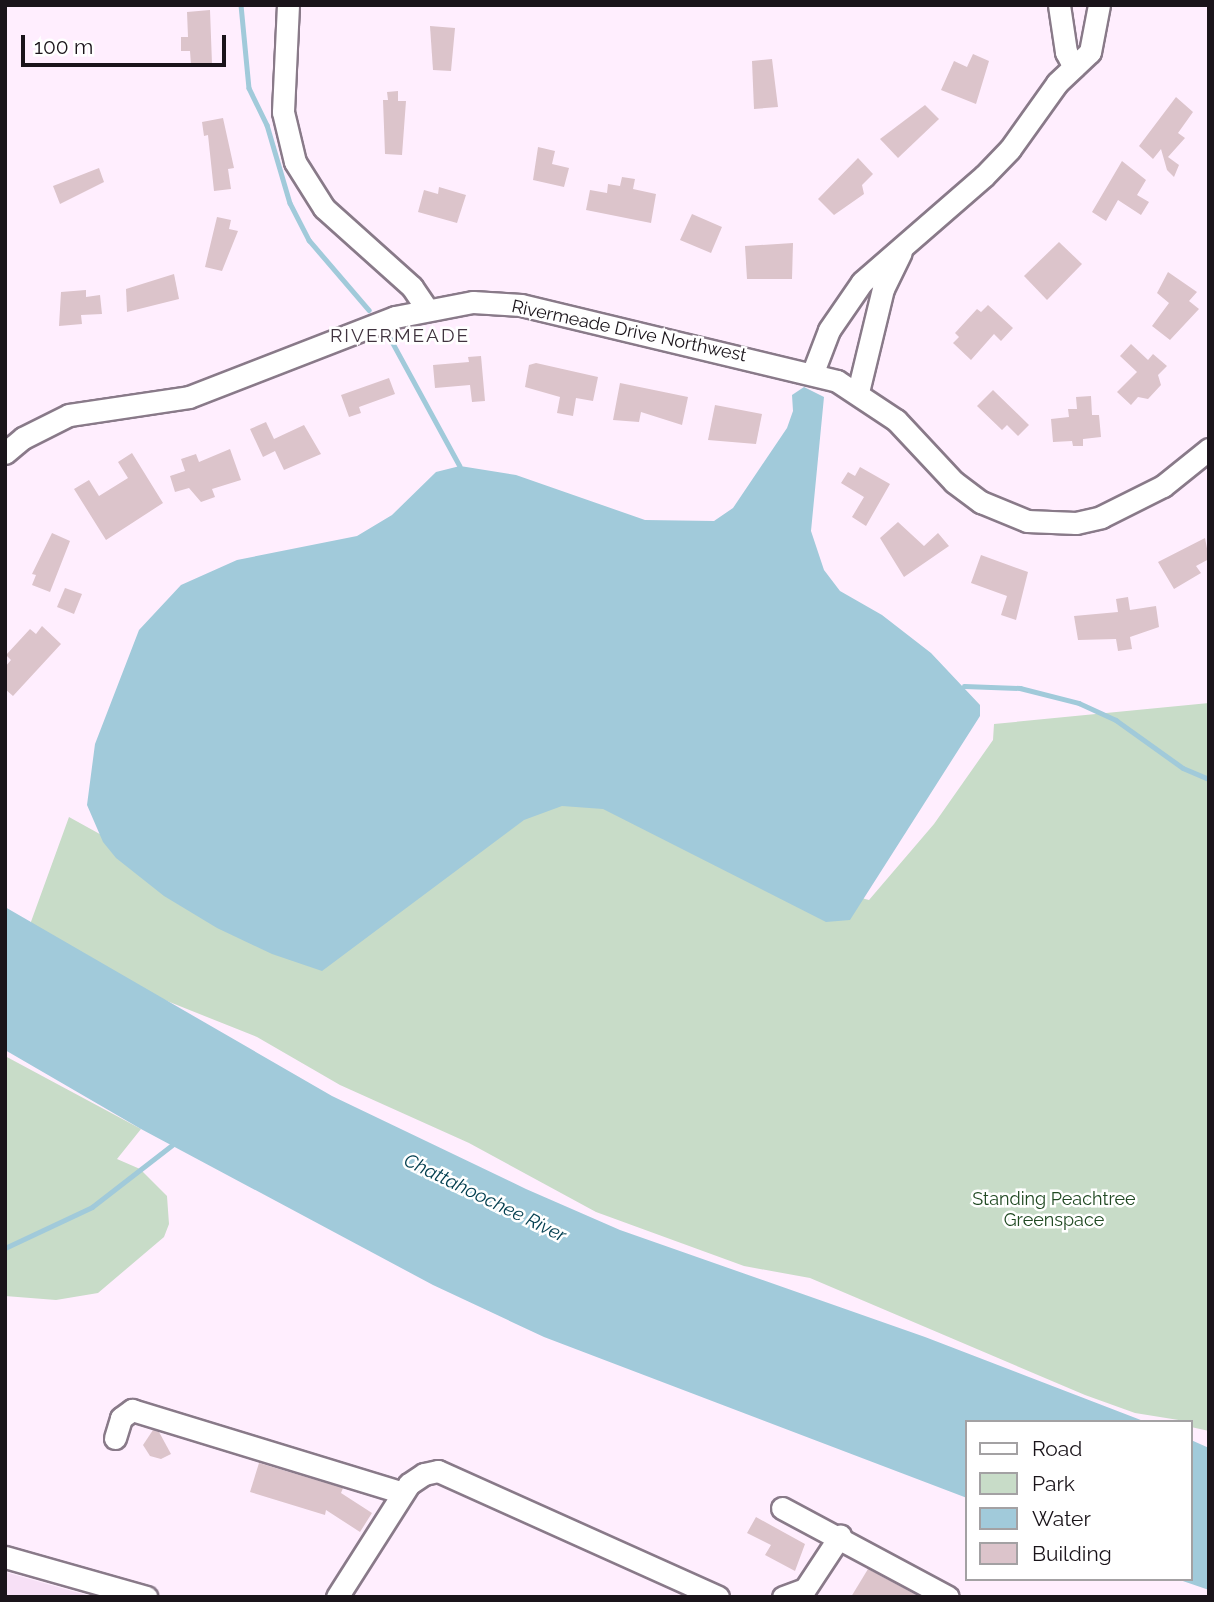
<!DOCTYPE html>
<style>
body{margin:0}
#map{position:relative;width:1214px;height:1602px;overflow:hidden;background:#ffeefe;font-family:Raleway,sans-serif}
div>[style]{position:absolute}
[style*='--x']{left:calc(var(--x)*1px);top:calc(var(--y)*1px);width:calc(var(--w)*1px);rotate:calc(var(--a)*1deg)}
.built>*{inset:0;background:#f7e0f6}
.green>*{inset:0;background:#c8dcc8}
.water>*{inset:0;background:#a1cada}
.stream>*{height:4.5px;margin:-2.25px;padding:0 2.25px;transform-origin:2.25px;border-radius:2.25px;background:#a1cada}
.building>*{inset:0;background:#dcc4cb}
.roads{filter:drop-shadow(2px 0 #897a89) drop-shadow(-2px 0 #897a89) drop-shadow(0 2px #897a89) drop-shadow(0 -2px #897a89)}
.minor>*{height:21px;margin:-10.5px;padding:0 10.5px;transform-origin:10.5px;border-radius:10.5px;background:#fff}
span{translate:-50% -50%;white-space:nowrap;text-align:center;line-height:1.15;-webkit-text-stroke:5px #fff;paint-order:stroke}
.street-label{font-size:18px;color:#1a141a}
.park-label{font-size:18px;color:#204922}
.neighbourhood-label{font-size:19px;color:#40333f;letter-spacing:2px}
.water-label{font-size:19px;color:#003d4e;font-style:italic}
.frame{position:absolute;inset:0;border:7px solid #1a141a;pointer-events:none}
.legend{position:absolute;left:965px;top:1420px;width:228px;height:161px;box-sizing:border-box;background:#fff;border:2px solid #a3a1a3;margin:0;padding:9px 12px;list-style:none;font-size:21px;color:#1a141a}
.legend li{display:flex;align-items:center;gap:14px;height:35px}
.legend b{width:35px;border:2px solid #a3a1a3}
.scale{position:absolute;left:21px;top:35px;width:205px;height:32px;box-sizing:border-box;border:4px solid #1a141a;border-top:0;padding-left:9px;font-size:21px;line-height:24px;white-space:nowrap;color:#1a141a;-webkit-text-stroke:5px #fff;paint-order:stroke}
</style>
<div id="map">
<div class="built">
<i style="clip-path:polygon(5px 1572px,93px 1597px,5px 1597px)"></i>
</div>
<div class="green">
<i style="clip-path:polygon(1209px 703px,1209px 1431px,1191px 1427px,1191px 1422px,1135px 1413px,1085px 1395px,810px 1278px,744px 1266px,596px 1212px,469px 1143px,340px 1085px,257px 1037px,152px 995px,28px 930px,69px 817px,284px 936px,513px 820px,586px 794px,707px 858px,869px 900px,934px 824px,993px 740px,994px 724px)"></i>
<i style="clip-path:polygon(5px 1056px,141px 1129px,117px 1159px,140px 1169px,167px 1196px,169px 1224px,164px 1237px,98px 1293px,56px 1300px,5px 1296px)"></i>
</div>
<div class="water">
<i style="clip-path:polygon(804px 387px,824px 397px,811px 531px,824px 570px,840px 591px,882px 615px,931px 653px,980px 705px,980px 716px,850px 920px,826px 922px,603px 809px,562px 806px,524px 820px,322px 971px,272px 954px,217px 928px,164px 896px,116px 858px,103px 842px,87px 805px,95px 744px,139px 630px,181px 585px,237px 560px,357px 536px,392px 515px,436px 472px,460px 466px,516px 475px,645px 520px,714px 521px,733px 508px,787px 428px,793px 411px,792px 395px)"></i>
<i style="clip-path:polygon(5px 907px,332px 1096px,526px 1189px,620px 1230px,925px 1337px,1146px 1422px,967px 1422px,967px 1498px,544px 1337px,433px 1285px,141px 1129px,5px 1050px)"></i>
<i style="clip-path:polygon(1191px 1440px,1209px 1448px,1209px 1590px,1177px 1579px,1191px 1579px)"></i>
</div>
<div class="stream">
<i style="--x:241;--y:5;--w:83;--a:84.5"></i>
<i style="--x:249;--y:88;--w:41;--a:64.1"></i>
<i style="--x:267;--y:125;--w:81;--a:73.6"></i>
<i style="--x:290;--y:203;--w:42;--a:62.8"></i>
<i style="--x:309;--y:240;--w:92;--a:49.4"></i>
<i style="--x:389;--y:336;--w:148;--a:61.4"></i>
<i style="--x:964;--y:686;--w:56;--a:2"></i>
<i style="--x:1020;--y:688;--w:61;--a:14.3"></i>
<i style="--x:1079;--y:703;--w:41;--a:24.7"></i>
<i style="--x:1116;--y:720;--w:82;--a:35.6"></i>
<i style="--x:1183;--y:768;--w:28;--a:23"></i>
<i style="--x:5;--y:1248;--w:96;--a:-25.2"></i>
<i style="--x:92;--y:1207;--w:106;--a:-37.7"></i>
</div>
<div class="building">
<i style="clip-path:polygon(210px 10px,212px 64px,191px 65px,190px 51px,181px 51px,181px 37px,188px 37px,187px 12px)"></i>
<i style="clip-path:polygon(430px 26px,455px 28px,451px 71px,433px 70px)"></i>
<i style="clip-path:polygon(973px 54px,989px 61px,976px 104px,941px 90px,954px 61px,967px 67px)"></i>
<i style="clip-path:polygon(772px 59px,778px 107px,754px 109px,752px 61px)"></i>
<i style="clip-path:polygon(398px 91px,398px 101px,406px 101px,402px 155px,385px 154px,383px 100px,388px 100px,387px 92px)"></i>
<i style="clip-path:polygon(1176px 97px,1193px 112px,1178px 133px,1185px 138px,1168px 157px,1179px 165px,1174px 177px,1167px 170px,1161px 149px,1153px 159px,1139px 146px)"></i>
<i style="clip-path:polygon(925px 105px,939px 119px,898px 158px,880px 139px)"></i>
<i style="clip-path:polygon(223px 118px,234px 168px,228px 169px,231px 189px,214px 191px,208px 135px,204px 136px,202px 122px)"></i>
<i style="clip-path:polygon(538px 147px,555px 151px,552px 164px,569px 168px,564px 187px,533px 180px)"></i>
<i style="clip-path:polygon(858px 158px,873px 174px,862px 185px,864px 194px,834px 215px,818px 199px)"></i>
<i style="clip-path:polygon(1122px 161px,1146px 180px,1137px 195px,1149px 202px,1141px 215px,1118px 200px,1106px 221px,1092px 212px)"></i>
<i style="clip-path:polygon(99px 168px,104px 182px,60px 204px,53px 186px)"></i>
<i style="clip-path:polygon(622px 177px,635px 179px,633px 189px,656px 194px,651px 223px,586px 210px,590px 190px,607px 193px,608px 184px,620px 186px)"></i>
<i style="clip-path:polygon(439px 187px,466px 195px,457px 223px,418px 212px,424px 190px,438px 194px)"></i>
<i style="clip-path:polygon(692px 214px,722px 227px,711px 253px,680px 240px)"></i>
<i style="clip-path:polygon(217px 217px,231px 220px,229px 229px,238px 231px,222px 271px,205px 267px)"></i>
<i style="clip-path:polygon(1059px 242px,1082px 264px,1047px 300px,1024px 276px)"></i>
<i style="clip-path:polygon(793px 243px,792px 279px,747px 279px,745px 246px)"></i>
<i style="clip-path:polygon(1168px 272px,1197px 292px,1189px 301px,1199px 309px,1170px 340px,1152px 326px,1169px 303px,1157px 293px)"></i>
<i style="clip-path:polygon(174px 274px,179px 299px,127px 312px,126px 289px)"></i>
<i style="clip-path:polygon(86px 290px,86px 297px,100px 295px,102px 314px,81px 315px,82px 324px,59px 326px,61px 292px)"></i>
<i style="clip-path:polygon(988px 305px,1013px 328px,1001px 341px,994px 334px,971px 360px,953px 343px,959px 337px,955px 333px,977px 309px,981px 312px)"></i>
<i style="clip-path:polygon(1131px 344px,1148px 360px,1153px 354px,1167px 366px,1158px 375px,1161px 385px,1148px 399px,1138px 397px,1131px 405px,1117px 392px,1137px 372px,1120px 356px)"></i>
<i style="clip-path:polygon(481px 356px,485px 401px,472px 402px,470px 385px,435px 388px,433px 365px,469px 362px,468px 357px)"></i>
<i style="clip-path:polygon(536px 363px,598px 377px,593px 401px,576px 398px,573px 416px,557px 413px,560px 397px,525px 387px,529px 365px)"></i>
<i style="clip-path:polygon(389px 378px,395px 394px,359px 407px,361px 413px,349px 417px,341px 395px)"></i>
<i style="clip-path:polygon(620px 383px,688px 397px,682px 425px,641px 412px,639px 422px,613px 420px)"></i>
<i style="clip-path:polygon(993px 390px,1029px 425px,1018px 436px,1007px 425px,1002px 430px,977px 406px)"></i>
<i style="clip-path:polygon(1091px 396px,1092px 415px,1099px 415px,1101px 437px,1083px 439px,1083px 446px,1073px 446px,1072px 441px,1053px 442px,1051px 419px,1069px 417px,1068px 409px,1077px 409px,1076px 397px)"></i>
<i style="clip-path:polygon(715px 405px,762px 414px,756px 444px,708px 440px)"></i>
<i style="clip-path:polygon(266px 422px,274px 439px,304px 425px,321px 454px,284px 470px,275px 451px,263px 457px,250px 429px)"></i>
<i style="clip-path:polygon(230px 449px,241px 480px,212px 489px,215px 497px,201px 502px,189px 488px,175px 492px,170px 476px,185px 471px,181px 459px,196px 454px,199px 462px)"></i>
<i style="clip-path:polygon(132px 453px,163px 503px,106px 540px,74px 489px,89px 480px,99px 496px,128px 478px,118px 462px)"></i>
<i style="clip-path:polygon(860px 467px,890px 484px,866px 526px,852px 517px,864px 497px,841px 483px,848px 472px,855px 476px)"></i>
<i style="clip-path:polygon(898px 522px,924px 546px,938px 533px,949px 546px,904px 577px,880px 538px)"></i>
<i style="clip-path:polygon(52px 533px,70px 541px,50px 592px,32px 585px,36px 575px,32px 574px)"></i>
<i style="clip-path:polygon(1205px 538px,1209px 559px,1196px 566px,1201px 573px,1174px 589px,1158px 562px)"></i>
<i style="clip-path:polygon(981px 555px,1028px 572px,1016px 620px,1001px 615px,1007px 596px,971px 583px)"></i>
<i style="clip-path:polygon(65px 588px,82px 594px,74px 614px,57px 607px)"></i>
<i style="clip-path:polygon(1128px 597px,1130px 610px,1156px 606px,1159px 627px,1130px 637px,1132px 649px,1118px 651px,1116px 639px,1078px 640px,1074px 616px,1118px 612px,1116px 599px)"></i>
<i style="clip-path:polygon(42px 626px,61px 644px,13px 696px,5px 689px,5px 667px,11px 660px,6px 655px,30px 629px,36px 634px)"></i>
<i style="clip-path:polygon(153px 1430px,159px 1432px,171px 1454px,161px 1459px,150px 1456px,143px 1445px)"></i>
<i style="clip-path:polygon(259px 1463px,343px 1488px,341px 1493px,372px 1513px,360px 1532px,326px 1510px,325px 1515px,250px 1492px)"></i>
<i style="clip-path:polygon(756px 1517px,805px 1544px,795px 1571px,765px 1555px,771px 1545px,747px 1533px)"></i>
<i style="clip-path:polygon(868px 1569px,920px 1597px,851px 1597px)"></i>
</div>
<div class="roads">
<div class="minor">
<i style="--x:288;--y:5;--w:107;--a:92.7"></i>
<i style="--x:283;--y:112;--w:51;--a:76.5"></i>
<i style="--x:295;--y:162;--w:54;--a:57.8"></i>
<i style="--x:324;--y:208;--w:118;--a:41.9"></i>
<i style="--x:412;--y:287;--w:25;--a:56"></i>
<i style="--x:1059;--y:5;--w:48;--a:81.5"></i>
<i style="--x:1066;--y:52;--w:17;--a:62"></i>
<i style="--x:813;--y:372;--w:45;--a:-69.1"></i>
<i style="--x:829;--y:330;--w:58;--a:-55.5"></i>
<i style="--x:862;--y:282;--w:162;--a:-41"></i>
<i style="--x:984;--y:176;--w:37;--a:-46"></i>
<i style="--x:1010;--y:149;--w:81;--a:-54.5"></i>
<i style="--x:1057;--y:83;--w:45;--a:-43.2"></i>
<i style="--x:1090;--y:52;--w:48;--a:-79.2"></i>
<i style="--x:858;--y:392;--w:106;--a:-76.4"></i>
<i style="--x:883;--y:289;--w:41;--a:-64.1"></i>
<i style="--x:5;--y:453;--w:23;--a:-40"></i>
<i style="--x:23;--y:438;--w:51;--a:-26.6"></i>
<i style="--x:69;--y:415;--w:121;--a:-8.5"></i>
<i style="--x:189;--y:397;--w:221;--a:-21.2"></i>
<i style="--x:395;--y:317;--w:79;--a:-10.9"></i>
<i style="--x:473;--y:302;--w:48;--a:3.6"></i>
<i style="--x:521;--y:305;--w:325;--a:13.5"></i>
<i style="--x:837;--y:381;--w:71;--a:33.5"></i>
<i style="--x:896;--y:420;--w:85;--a:46.9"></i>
<i style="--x:954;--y:482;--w:34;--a:37"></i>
<i style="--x:981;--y:502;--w:50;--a:22.4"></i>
<i style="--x:1027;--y:521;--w:49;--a:2.3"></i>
<i style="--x:1076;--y:523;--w:26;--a:-13"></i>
<i style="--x:1101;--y:517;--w:69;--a:-26.6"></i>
<i style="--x:1163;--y:486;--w:59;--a:-38.8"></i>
<i style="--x:115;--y:1438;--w:21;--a:-73"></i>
<i style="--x:121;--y:1418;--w:14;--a:-36"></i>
<i style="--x:132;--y:1410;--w:283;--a:17"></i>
<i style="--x:782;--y:1508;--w:188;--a:28.2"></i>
<i style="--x:5;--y:1557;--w:147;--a:15.8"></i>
<i style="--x:337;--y:1597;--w:134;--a:-57.5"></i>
<i style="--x:409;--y:1484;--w:18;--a:-34"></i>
<i style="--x:424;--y:1474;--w:14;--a:-12"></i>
<i style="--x:438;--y:1471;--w:307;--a:24.2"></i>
<i style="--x:783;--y:1597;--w:23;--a:-20"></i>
<i style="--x:805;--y:1589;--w:64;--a:-56.6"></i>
</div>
</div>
<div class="street-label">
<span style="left:629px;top:331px;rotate:12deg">Rivermeade Drive Northwest</span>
</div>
<div class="park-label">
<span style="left:1054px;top:1210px">Standing Peachtree<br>Greenspace</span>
</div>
<div class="neighbourhood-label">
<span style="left:400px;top:336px">RIVERMEADE</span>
</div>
<div class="water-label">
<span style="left:485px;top:1198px;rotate:26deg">Chattahoochee River</span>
</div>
<div class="frame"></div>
<ul class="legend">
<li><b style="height:9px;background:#fff"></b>Road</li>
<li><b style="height:19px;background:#c8dcc8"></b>Park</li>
<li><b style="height:19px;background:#a1cada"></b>Water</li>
<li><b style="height:19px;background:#dcc4cb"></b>Building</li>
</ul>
<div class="scale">100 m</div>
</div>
